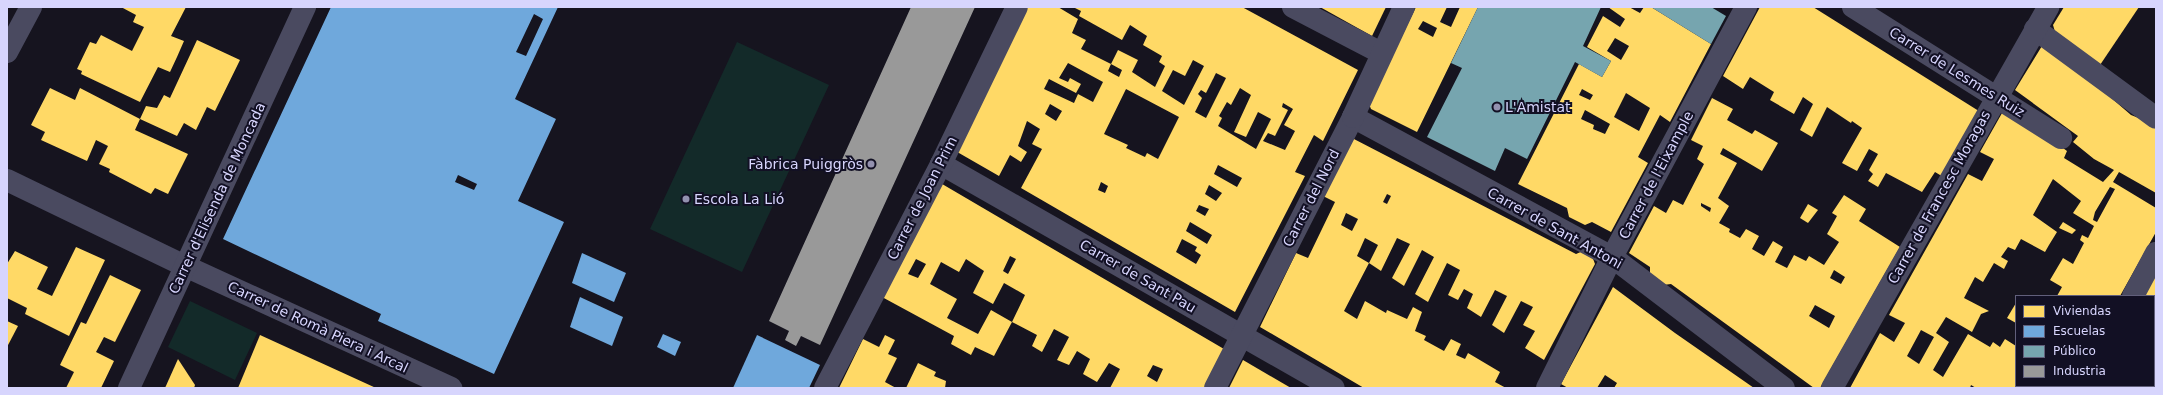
<!DOCTYPE html>
<meta charset="utf-8">
<style>
body{margin:0}
#map{position:relative;width:2163px;height:395px;overflow:hidden;background:#16141f;font-family:"DejaVu Sans",sans-serif}
div>[style]{position:absolute}
[style*='--x']{left:calc(var(--x)*1px);top:calc(var(--y)*1px);width:calc(var(--w)*1px);rotate:calc(var(--a)*1deg)}
.green>*{inset:0;background:#132a29}
.homes>*{inset:0;background:#ffd966}
.schools>*{inset:0;background:#6fa8dc}
.public>*{inset:0;background:#76a5af}
.industry>*{inset:0;background:#999}
.street>*{height:22px;margin:-11px;padding:0 11px;transform-origin:11px;border-radius:11px;background:#4a4a60}
.dots>*{width:11px;height:11px;translate:-50% -50%;box-sizing:border-box;border:2px solid #121024;border-radius:50%}
span{translate:-50% -50%;white-space:nowrap;text-align:center;line-height:1.15;-webkit-text-stroke:4px #121024;paint-order:stroke}
.street-label{font-size:14px;color:#d7d5fd}
.poi-label{font-size:14px;color:#d7d5fd}
.left{translate:0 -50%;text-align:left}
.right{translate:-100% -50%;text-align:right}
.frame{position:absolute;inset:0;border:8px solid #d7d5fd;pointer-events:none}
.legend{position:absolute;left:2015px;top:295px;width:140px;height:92px;box-sizing:border-box;background:#121024;border:1px solid #615f7b;margin:0;padding:5px 7px;list-style:none;font-size:12px;color:#d7d5fd}
.legend li{display:flex;align-items:center;gap:8px;height:20px}
.legend b{width:20px;border:1px solid #615f7b}
</style>
<div id="map">
<div class="green">
<i style="clip-path:polygon(737px 42px,829px 85px,742px 272px,650px 229px)"></i>
<i style="clip-path:polygon(190px 301px,257px 333px,235px 380px,168px 347px)"></i>
</div>
<div class="homes">
<i style="clip-path:polygon(121px 7px,186px 7px,171px 36px,184px 41px,177px 57px,170px 72px,158px 67px,140px 102px,81px 74px,82px 71px,77px 69px,90px 42px,96px 44px,101px 35px,132px 51px,144px 27px,133px 22px,136px 15px)"></i>
<i style="clip-path:polygon(evenodd,1024px 7px,1058px 7px,1078px 19px,1072px 33px,1086px 40px,1081px 49px,1111px 64px,1118px 50px,1138px 60px,1132px 72px,1155px 87px,1165px 66px,1159px 62px,1162px 56px,1143px 45px,1147px 36px,1130px 25px,1122px 40px,1079px 16px,1081px 11px,1073px 7px,1242px 7px,1358px 70px,1323px 141px,1314px 135px,1295px 172px,1305px 176px,1235px 312px,1021px 188px,1042px 149px,1032px 144px,1040px 129px,1027px 121px,1018px 146px,1027px 152px,1021px 162px,1010px 155px,999px 176px,952px 149px,1024px 7px,1193px 60px,1204px 66px,1184px 105px,1162px 91px,1173px 70px,1185px 76px,1193px 60px,1024px 7px,1068px 63px,1103px 82px,1093px 102px,1078px 94px,1074px 103px,1044px 89px,1049px 79px,1076px 93px,1081px 84px,1070px 78px,1068px 82px,1059px 78px,1068px 63px,1024px 7px,1111px 64px,1122px 70px,1119px 77px,1108px 71px,1111px 64px,1024px 7px,1216px 73px,1226px 78px,1206px 118px,1195px 112px,1202px 98px,1198px 94px,1201px 90px,1206px 93px,1216px 73px,1024px 7px,1240px 88px,1251px 95px,1234px 132px,1246px 137px,1258px 112px,1271px 119px,1256px 149px,1218px 126px,1222px 118px,1219px 116px,1227px 102px,1231px 105px,1240px 88px,1024px 7px,1126px 89px,1179px 117px,1158px 159px,1147px 153px,1145px 157px,1126px 148px,1128px 145px,1104px 134px,1126px 89px,1024px 7px,1283px 103px,1293px 109px,1284px 125px,1295px 131px,1285px 150px,1263px 141px,1268px 133px,1275px 136px,1288px 110px,1282px 107px,1283px 103px,1024px 7px,1050px 104px,1062px 111px,1056px 121px,1045px 114px,1050px 104px,1024px 7px,1218px 165px,1242px 178px,1237px 187px,1214px 174px,1218px 165px,1024px 7px,1101px 182px,1108px 186px,1105px 193px,1098px 190px,1101px 182px,1024px 7px,1209px 185px,1222px 193px,1216px 201px,1205px 194px,1209px 185px,1024px 7px,1199px 205px,1209px 209px,1205px 216px,1196px 211px,1199px 205px,1024px 7px,1190px 222px,1212px 235px,1207px 244px,1186px 231px,1190px 222px,1024px 7px,1182px 239px,1197px 247px,1195px 251px,1201px 255px,1196px 264px,1176px 252px,1182px 239px)"></i>
<i style="clip-path:polygon(1320px 7px,1386px 7px,1372px 36px)"></i>
<i style="clip-path:polygon(evenodd,1416px 7px,1447px 7px,1440px 22px,1451px 27px,1460px 7px,1478px 7px,1417px 132px,1371px 109px,1369px 104px,1416px 7px,1423px 21px,1437px 28px,1433px 37px,1418px 29px,1423px 21px)"></i>
<i style="clip-path:polygon(evenodd,1608px 7px,1629px 7px,1640px 13px,1644px 7px,1651px 7px,1711px 44px,1670px 122px,1660px 115px,1638px 157px,1648px 163px,1611px 232px,1592px 222px,1585px 225px,1569px 217px,1567px 208px,1518px 184px,1579px 64px,1602px 77px,1611px 61px,1587px 47px,1603px 16px,1620px 27px,1625px 19px,1608px 7px,1615px 38px,1629px 46px,1621px 60px,1607px 51px,1615px 38px,1608px 7px,1582px 89px,1593px 95px,1590px 100px,1579px 95px,1582px 89px,1608px 7px,1626px 93px,1650px 108px,1639px 131px,1614px 117px,1626px 93px,1608px 7px,1585px 110px,1610px 124px,1605px 134px,1593px 129px,1594px 125px,1581px 119px,1585px 110px)"></i>
<i style="clip-path:polygon(1760px 7px,1813px 7px,1982px 113px,1945px 178px,1935px 172px,1922px 192px,1886px 173px,1878px 187px,1868px 181px,1873px 174px,1869px 170px,1878px 154px,1869px 149px,1857px 171px,1842px 163px,1862px 128px,1852px 121px,1851px 123px,1827px 107px,1812px 137px,1800px 130px,1813px 104px,1803px 97px,1794px 114px,1770px 100px,1774px 92px,1750px 77px,1743px 89px,1723px 76px)"></i>
<i style="clip-path:polygon(2064px 7px,2139px 7px,2100px 65px,2056px 35px,2053px 25px)"></i>
<i style="clip-path:polygon(197px 40px,240px 60px,215px 111px,207px 107px,196px 130px,184px 123px,177px 136px,140px 119px,146px 106px,157px 108px,164px 95px,170px 98px)"></i>
<i style="clip-path:polygon(evenodd,2045px 41px,2131px 115px,2156px 125px,2156px 193px,2119px 172px,2113px 182px,2156px 208px,2156px 232px,2143px 255px,2120px 296px,2057px 296px,2062px 287px,2050px 280px,2063px 258px,2073px 264px,2084px 243px,2080px 240px,2082px 235px,2088px 238px,2094px 226px,2073px 213px,2081px 201px,2053px 179px,2033px 215px,2057px 232px,2049px 245px,2045px 252px,2021px 239px,2015px 250px,2008px 247px,2001px 257px,2008px 261px,2004px 269px,1994px 263px,1983px 282px,1975px 277px,1964px 298px,1989px 311px,1981px 314px,1972px 332px,1946px 317px,1936px 333px,1949px 342px,1933px 370px,1943px 377px,1968px 334px,1990px 347px,1993px 342px,2000px 347px,2005px 339px,2016px 346px,2016px 386px,2068px 386px,2066px 388px,1976px 388px,1971px 385px,1970px 388px,1850px 388px,1880px 333px,1894px 342px,1905px 323px,1889px 315px,1968px 174px,1982px 181px,1994px 159px,1980px 152px,2006px 106px,2067px 151px,2064px 158px,2103px 182px,2114px 170px,2094px 159px,2073px 142px,2078px 136px,2015px 90px,2045px 41px,2110px 187px,2115px 189px,2097px 222px,2093px 220px,2095px 212px,2110px 187px,2045px 41px,1921px 330px,1934px 337px,1919px 364px,1907px 356px,1921px 330px)"></i>
<i style="clip-path:polygon(50px 88px,75px 100px,80px 88px,140px 119px,135px 130px,188px 154px,168px 194px,155px 188px,151px 194px,109px 172px,110px 169px,99px 164px,108px 146px,96px 140px,87px 161px,41px 140px,45px 132px,31px 125px)"></i>
<i style="clip-path:polygon(evenodd,1712px 98px,1733px 109px,1727px 120px,1752px 134px,1755px 130px,1778px 143px,1762px 171px,1723px 148px,1720px 154px,1737px 163px,1718px 198px,1729px 206px,1719px 223px,1730px 229px,1729px 232px,1740px 238px,1746px 229px,1759px 236px,1752px 249px,1764px 256px,1773px 241px,1783px 247px,1775px 262px,1787px 268px,1794px 255px,1806px 261px,1809px 256px,1824px 265px,1839px 242px,1827px 234px,1837px 216px,1832px 213px,1844px 195px,1866px 209px,1859px 221px,1900px 247px,1820px 388px,1814px 388px,1671px 284px,1663px 285px,1650px 276px,1650px 267px,1629px 253px,1654px 206px,1666px 213px,1673px 200px,1683px 205px,1704px 164px,1697px 159px,1703px 146px,1691px 140px,1712px 98px,1701px 203px,1711px 208px,1710px 212px,1701px 206px,1701px 203px,1712px 98px,1834px 270px,1845px 277px,1841px 284px,1830px 278px,1834px 270px,1712px 98px,1815px 305px,1835px 316px,1829px 328px,1809px 316px,1815px 305px)"></i>
<i style="clip-path:polygon(evenodd,1352px 138px,1576px 254px,1583px 251px,1592px 256px,1595px 264px,1544px 360px,1525px 348px,1535px 331px,1523px 325px,1533px 307px,1521px 301px,1504px 333px,1492px 325px,1507px 296px,1495px 290px,1481px 317px,1467px 308px,1473px 294px,1464px 289px,1458px 300px,1448px 295px,1460px 270px,1447px 263px,1428px 302px,1415px 294px,1434px 257px,1422px 250px,1404px 286px,1392px 278px,1410px 244px,1397px 238px,1381px 271px,1369px 263px,1378px 245px,1365px 238px,1357px 256px,1369px 263px,1344px 311px,1357px 319px,1365px 301px,1386px 313px,1387px 310px,1407px 319px,1413px 307px,1422px 312px,1415px 331px,1426px 336px,1424px 340px,1444px 351px,1451px 339px,1461px 344px,1456px 355px,1465px 359px,1468px 353px,1500px 372px,1495px 382px,1506px 388px,1364px 388px,1260px 327px,1296px 253px,1308px 258px,1335px 202px,1323px 196px,1352px 138px,1387px 194px,1391px 196px,1387px 204px,1383px 202px,1387px 194px,1352px 138px,1346px 213px,1358px 219px,1352px 231px,1341px 225px,1346px 213px)"></i>
<i style="clip-path:polygon(evenodd,937px 181px,1224px 349px,1205px 388px,1110px 388px,1120px 369px,1109px 363px,1097px 382px,1083px 374px,1090px 359px,1077px 351px,1069px 365px,1057px 360px,1069px 337px,1054px 329px,1042px 352px,1032px 346px,1037px 335px,1012px 322px,994px 356px,975px 347px,971px 355px,951px 344px,954px 336px,882px 297px,937px 181px,1010px 256px,1016px 259px,1008px 274px,1003px 271px,1010px 256px,937px 181px,916px 259px,926px 264px,918px 278px,908px 274px,916px 259px,937px 181px,966px 259px,984px 271px,973px 293px,993px 304px,1004px 283px,1025px 295px,1012px 322px,991px 310px,978px 334px,947px 318px,957px 299px,930px 284px,941px 262px,959px 272px,966px 259px,937px 181px,1153px 365px,1163px 369px,1157px 382px,1147px 376px,1153px 365px)"></i>
<i style="clip-path:polygon(1808px 204px,1818px 210px,1808px 223px,1800px 218px)"></i>
<i style="clip-path:polygon(2063px 222px,2076px 230px,2072px 234px,2059px 228px)"></i>
<i style="clip-path:polygon(76px 247px,105px 260px,69px 336px,25px 314px,27px 308px,7px 298px,7px 264px,15px 251px,48px 267px,37px 289px,52px 296px)"></i>
<i style="clip-path:polygon(2156px 265px,2156px 335px,2154px 339px,2154px 296px,2145px 296px)"></i>
<i style="clip-path:polygon(110px 275px,141px 290px,115px 342px,104px 337px,96px 352px,114px 361px,101px 388px,66px 388px,74px 372px,60px 365px,81px 322px,86px 324px)"></i>
<i style="clip-path:polygon(1613px 287px,1675px 333px,1754px 388px,1614px 388px,1617px 383px,1605px 375px,1597px 388px,1568px 388px,1561px 384px)"></i>
<i style="clip-path:polygon(2016px 303px,2016px 323px,2007px 318px)"></i>
<i style="clip-path:polygon(7px 321px,18px 326px,7px 347px)"></i>
<i style="clip-path:polygon(260px 335px,376px 388px,238px 388px)"></i>
<i style="clip-path:polygon(885px 335px,895px 340px,888px 354px,897px 358px,885px 382px,896px 388px,839px 388px,863px 339px,879px 347px)"></i>
<i style="clip-path:polygon(2154px 344px,2156px 388px,2113px 386px,2154px 386px)"></i>
<i style="clip-path:polygon(178px 359px,195px 385px,194px 388px,165px 388px)"></i>
<i style="clip-path:polygon(1243px 360px,1291px 388px,1229px 388px)"></i>
<i style="clip-path:polygon(918px 363px,936px 372px,934px 376px,946px 381px,945px 388px,906px 388px)"></i>
</div>
<div class="schools">
<i style="clip-path:polygon(evenodd,331px 7px,558px 7px,515px 99px,556px 119px,518px 201px,564px 222px,494px 374px,378px 321px,381px 314px,223px 239px,331px 7px,534px 14px,543px 19px,526px 56px,516px 52px,534px 14px,331px 7px,458px 175px,477px 184px,474px 190px,455px 182px,458px 175px)"></i>
<i style="clip-path:polygon(582px 253px,626px 273px,614px 302px,572px 283px)"></i>
<i style="clip-path:polygon(580px 297px,623px 317px,612px 346px,570px 327px)"></i>
<i style="clip-path:polygon(663px 334px,681px 342px,675px 356px,657px 347px)"></i>
<i style="clip-path:polygon(757px 335px,820px 365px,809px 388px,733px 388px)"></i>
</div>
<div class="public">
<i style="clip-path:polygon(1478px 7px,1601px 7px,1583px 46px,1611px 61px,1602px 77px,1575px 62px,1527px 159px,1505px 148px,1495px 171px,1427px 137px,1462px 68px,1451px 63px)"></i>
<i style="clip-path:polygon(1651px 7px,1711px 7px,1726px 16px,1711px 44px)"></i>
</div>
<div class="industry">
<i style="clip-path:polygon(911px 7px,975px 7px,820px 345px,801px 336px,796px 346px,785px 340px,789px 331px,769px 321px)"></i>
</div>
<div class="street">
<i style="--x:1293;--y:7;--w:99;--a:27.6"></i>
<i style="--x:1853;--y:7;--w:246;--a:32.2"></i>
<i style="--x:2035;--y:29;--w:150;--a:36.3"></i>
<i style="--x:7;--y:52;--w:51;--a:-61.9"></i>
<i style="--x:1353;--y:117;--w:294;--a:28.4"></i>
<i style="--x:1612;--y:257;--w:216;--a:37.3"></i>
<i style="--x:941;--y:164;--w:452;--a:29.7"></i>
<i style="--x:7;--y:180;--w:198;--a:25.8"></i>
<i style="--x:185;--y:266;--w:293;--a:24.6"></i>
<i style="--x:2133;--y:296;--w:49;--a:-61.9"></i>
<i style="--x:129;--y:388;--w:420;--a:-65.2"></i>
<i style="--x:825;--y:388;--w:252;--a:-62.6"></i>
<i style="--x:941;--y:164;--w:174;--a:-64.2"></i>
<i style="--x:1215;--y:388;--w:304;--a:-63"></i>
<i style="--x:1353;--y:117;--w:121;--a:-65.1"></i>
<i style="--x:1547;--y:388;--w:146;--a:-63.6"></i>
<i style="--x:1612;--y:257;--w:284;--a:-61.8"></i>
<i style="--x:1832;--y:388;--w:438;--a:-60.4"></i>
<i style="--x:2082;--y:388;--w:3;--a:-45"></i>
</div>
<div class="dots">
<i style="left:1497px;top:107px;background:#9391af"></i>
<i style="left:871px;top:164px;background:#9391af"></i>
<i style="left:686px;top:199px;background:#9391af"></i>
</div>
<div class="street-label">
<span style="left:1957px;top:72px;rotate:32deg">Carrer de Lesmes Ruiz</span>
<span style="left:1656px;top:175px;rotate:-62deg">Carrer de l'Eixample</span>
<span style="left:1939px;top:197px;rotate:-61deg">Carrer de Francesc Moragas</span>
<span style="left:217px;top:198px;rotate:-65deg">Carrer d'Elisenda de Moncada</span>
<span style="left:922px;top:198px;rotate:-63deg">Carrer de Joan Prim</span>
<span style="left:1311px;top:198px;rotate:-63deg">Carrer del Nord</span>
<span style="left:1555px;top:228px;rotate:29deg">Carrer de Sant Antoni</span>
<span style="left:1138px;top:276px;rotate:30deg">Carrer de Sant Pau</span>
<span style="left:318px;top:327px;rotate:25deg">Carrer de Romà Piera i Arcal</span>
</div>
<div class="poi-label">
<span class="left" style="left:1505px;top:107px">L'Amistat</span>
<span class="right" style="left:863px;top:164px">Fàbrica Puiggròs</span>
<span class="left" style="left:694px;top:199px">Escola La Lió</span>
</div>
<div class="frame"></div>
<ul class="legend">
<li><b style="height:11px;background:#ffd966"></b>Viviendas</li>
<li><b style="height:11px;background:#6fa8dc"></b>Escuelas</li>
<li><b style="height:11px;background:#76a5af"></b>Público</li>
<li><b style="height:11px;background:#999"></b>Industria</li>
</ul>
</div>
